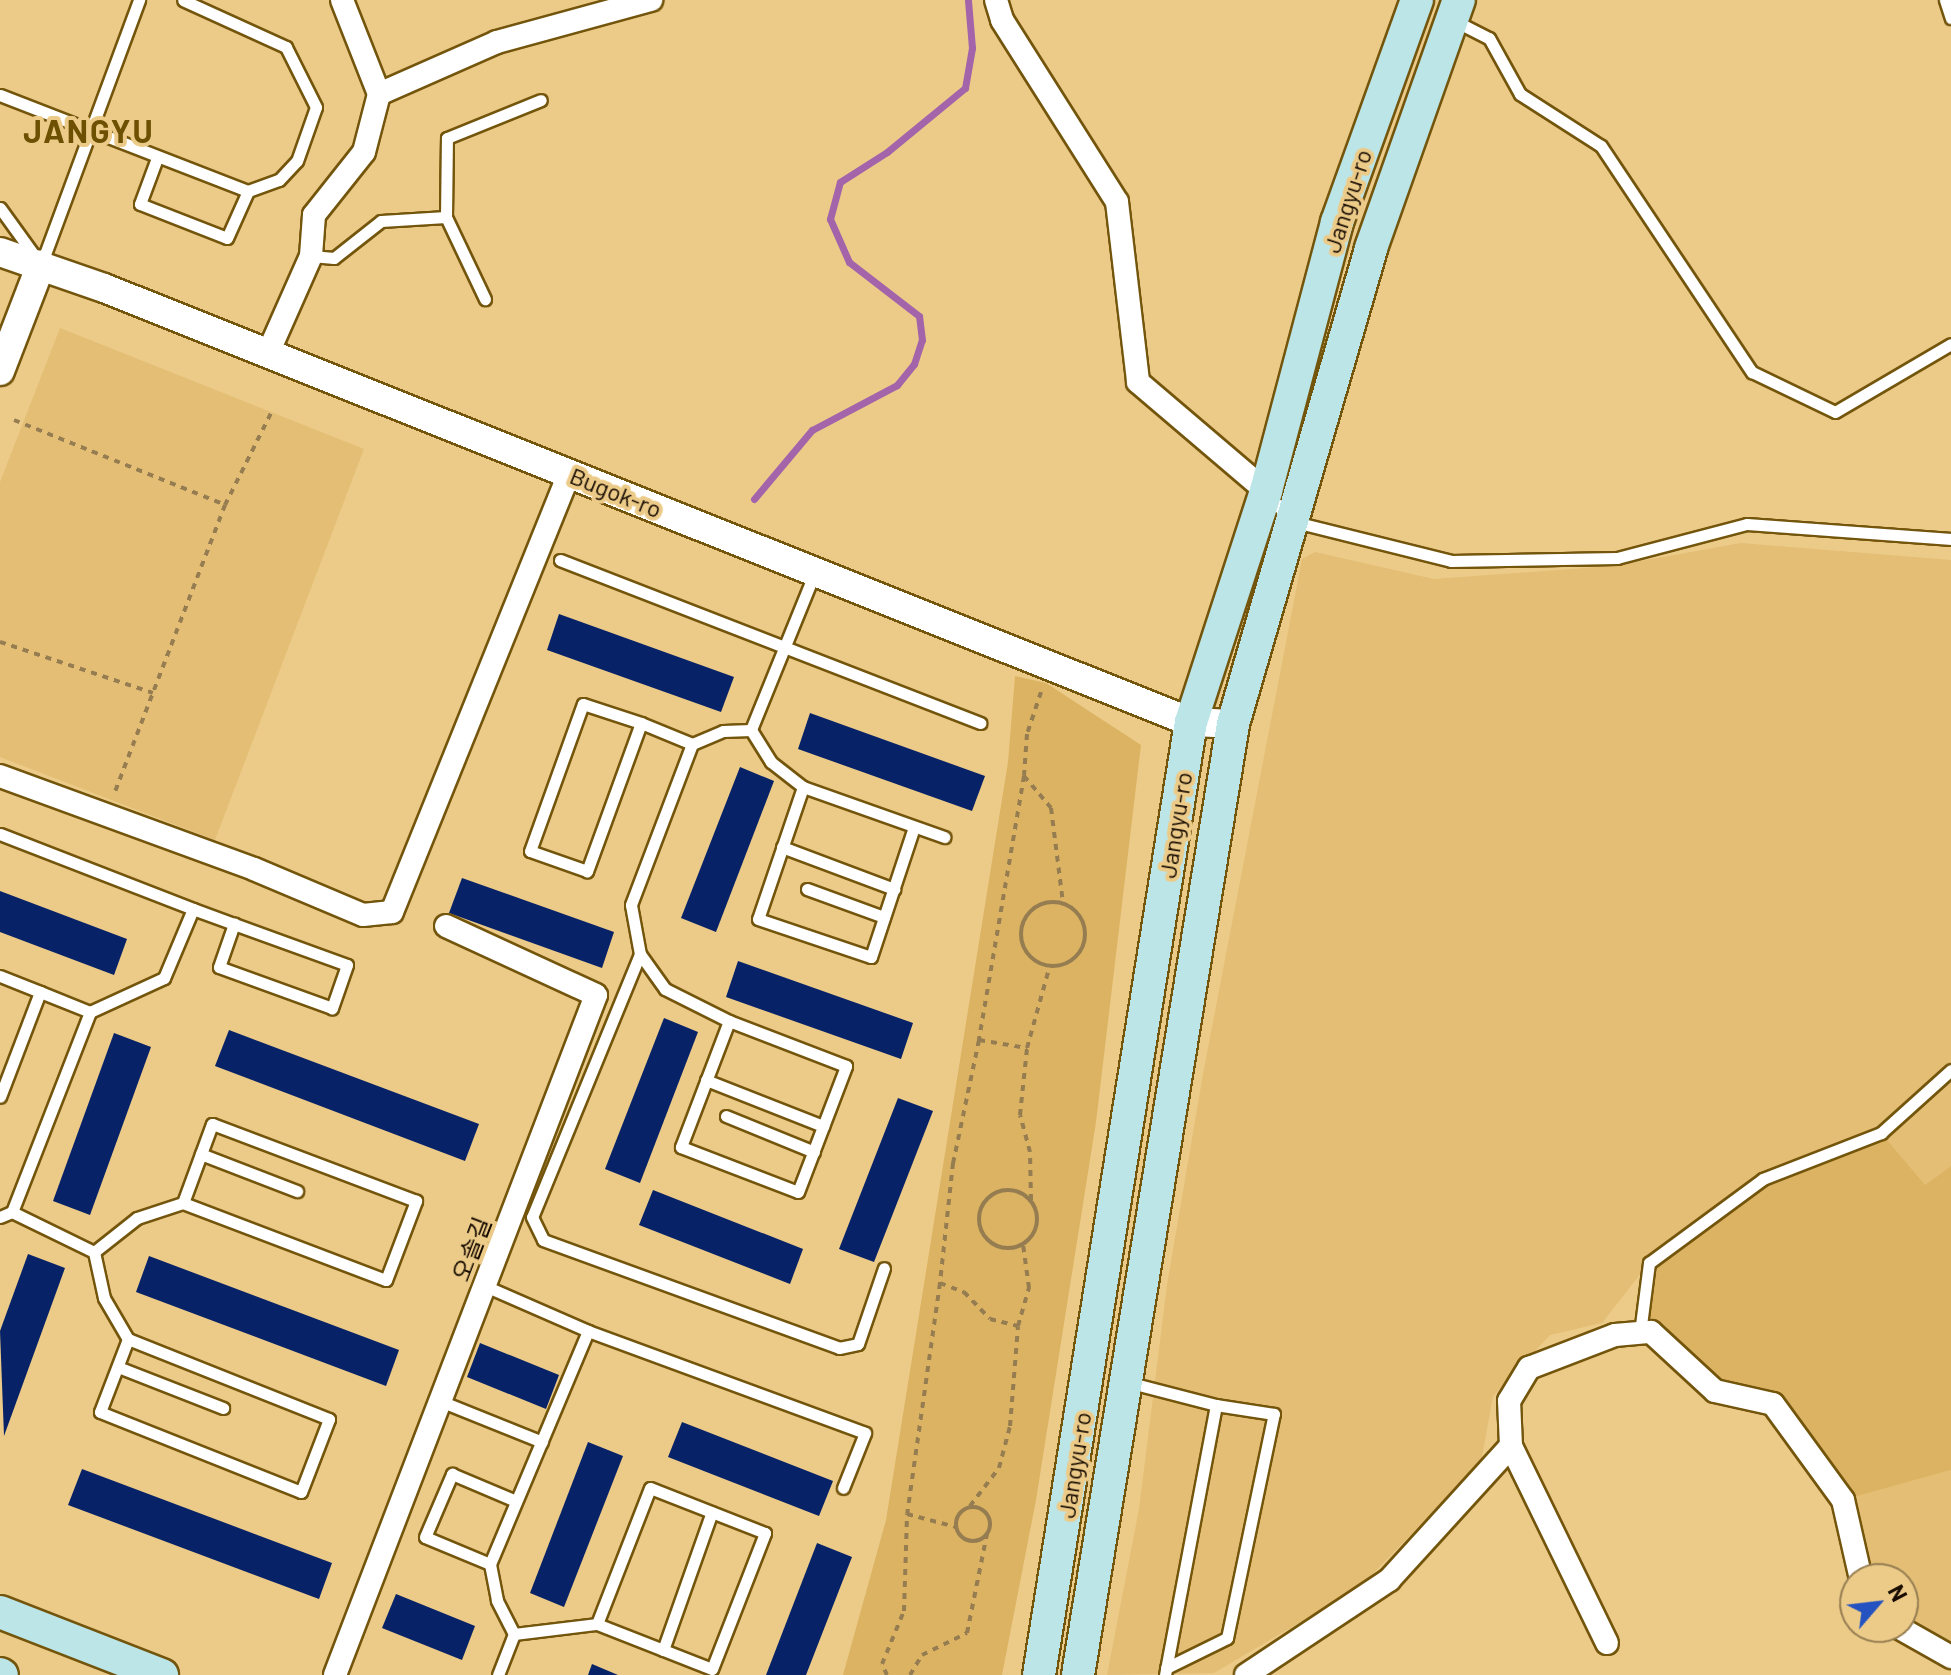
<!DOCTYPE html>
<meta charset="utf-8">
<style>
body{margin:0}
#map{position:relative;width:1951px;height:1675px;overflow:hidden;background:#eccb89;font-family:Barlow,"Noto Sans KR",sans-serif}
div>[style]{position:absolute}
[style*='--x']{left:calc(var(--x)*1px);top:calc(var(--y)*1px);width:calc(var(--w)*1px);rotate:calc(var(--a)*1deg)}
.built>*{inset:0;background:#e3be74}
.green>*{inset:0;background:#dbb362}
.stream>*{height:7px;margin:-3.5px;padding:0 3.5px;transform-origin:3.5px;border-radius:3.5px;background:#a364aa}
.building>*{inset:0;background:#072266}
.path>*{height:4px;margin-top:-2px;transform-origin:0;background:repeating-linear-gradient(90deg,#957d51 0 6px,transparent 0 12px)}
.path>.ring{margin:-2px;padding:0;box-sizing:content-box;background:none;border:4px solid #957d51;border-radius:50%}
.roads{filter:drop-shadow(2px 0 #73550c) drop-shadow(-2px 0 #73550c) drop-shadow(0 2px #73550c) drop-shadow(0 -2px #73550c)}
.service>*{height:11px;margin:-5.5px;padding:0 5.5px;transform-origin:5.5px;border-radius:5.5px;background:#fff}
.minor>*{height:22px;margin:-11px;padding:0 11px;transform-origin:11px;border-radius:11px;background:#fff}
.tertiary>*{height:28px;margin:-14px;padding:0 14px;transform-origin:14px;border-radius:14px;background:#fff}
.secondary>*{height:32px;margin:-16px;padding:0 16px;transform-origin:16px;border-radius:16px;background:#bce5e8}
span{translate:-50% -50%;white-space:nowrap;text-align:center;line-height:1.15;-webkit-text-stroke:8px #eccb89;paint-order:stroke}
.street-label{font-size:24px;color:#180c00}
.district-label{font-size:32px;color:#6d5002;font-weight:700;letter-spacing:2px}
.north{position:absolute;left:1839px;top:1563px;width:80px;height:80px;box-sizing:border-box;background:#eccb89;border:2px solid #977f52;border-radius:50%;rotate:62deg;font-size:22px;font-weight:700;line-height:32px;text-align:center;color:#180c00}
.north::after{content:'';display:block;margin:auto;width:28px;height:36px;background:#2453c1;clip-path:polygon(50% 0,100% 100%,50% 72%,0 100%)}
</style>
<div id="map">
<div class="built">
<i style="clip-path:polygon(60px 328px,364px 449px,215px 840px,0 757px,0 482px)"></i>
<i style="clip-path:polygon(1741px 543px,1951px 560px,1951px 1166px,1925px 1185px,1649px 1263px,1602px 1323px,1550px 1335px,1493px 1396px,1481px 1462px,1360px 1587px,1214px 1673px,1107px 1675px,1139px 1509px,1167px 1285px,1203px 1074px,1302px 559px,1315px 552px,1434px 579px,1613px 566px)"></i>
<i style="clip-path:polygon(1951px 1470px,1951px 1657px,1903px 1627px,1903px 1579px,1861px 1579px,1843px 1500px)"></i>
</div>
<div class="green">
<i style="clip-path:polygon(1015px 676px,1046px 683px,1141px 745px,1096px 1122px,1036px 1500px,1002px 1675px,843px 1675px,886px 1520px,1008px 762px)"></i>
<i style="clip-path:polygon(1881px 1133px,1925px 1185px,1951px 1166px,1951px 1470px,1843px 1500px,1773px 1404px,1715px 1391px,1651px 1332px,1649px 1263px,1763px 1179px)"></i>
</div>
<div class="stream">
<i style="--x:754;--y:499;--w:90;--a:-50"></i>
<i style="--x:812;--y:430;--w:96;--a:-27.9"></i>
<i style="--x:897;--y:385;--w:27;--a:-51"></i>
<i style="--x:914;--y:364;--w:25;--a:-72"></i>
<i style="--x:922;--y:340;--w:24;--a:-97"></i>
<i style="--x:919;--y:316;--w:88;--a:-142.4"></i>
<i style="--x:849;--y:262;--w:47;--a:-113.8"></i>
<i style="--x:830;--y:219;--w:38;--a:-75"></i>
<i style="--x:840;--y:182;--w:56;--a:-32.6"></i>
<i style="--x:887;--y:152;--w:101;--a:-39.4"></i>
<i style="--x:965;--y:88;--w:41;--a:-80.1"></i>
<i style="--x:972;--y:48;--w:48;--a:-94.8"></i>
</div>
<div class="building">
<i style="clip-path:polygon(559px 614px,734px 677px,721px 712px,547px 650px)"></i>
<i style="clip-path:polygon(810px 713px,985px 776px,972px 811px,798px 749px)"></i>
<i style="clip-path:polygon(740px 767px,774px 781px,716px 932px,681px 918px)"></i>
<i style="clip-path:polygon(462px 878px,614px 932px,602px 968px,449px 913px)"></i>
<i style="clip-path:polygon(0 891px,127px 939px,114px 975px,0 932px)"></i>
<i style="clip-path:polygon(738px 961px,913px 1023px,901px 1059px,726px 997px)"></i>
<i style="clip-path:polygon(664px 1018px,698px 1032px,640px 1183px,605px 1169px)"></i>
<i style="clip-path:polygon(229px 1030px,479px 1124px,465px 1161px,215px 1066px)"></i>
<i style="clip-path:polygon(114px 1033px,151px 1047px,90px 1215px,53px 1201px)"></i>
<i style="clip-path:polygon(898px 1098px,933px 1111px,874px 1262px,839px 1249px)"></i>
<i style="clip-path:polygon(653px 1190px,803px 1249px,790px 1284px,639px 1225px)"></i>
<i style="clip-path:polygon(28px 1254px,65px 1268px,4px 1436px,0 1331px)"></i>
<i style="clip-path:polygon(149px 1256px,399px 1350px,386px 1386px,136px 1292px)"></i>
<i style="clip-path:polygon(480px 1343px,559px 1375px,546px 1409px,467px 1377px)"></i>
<i style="clip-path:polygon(682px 1422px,833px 1481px,819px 1516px,668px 1457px)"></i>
<i style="clip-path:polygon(588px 1442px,623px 1456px,564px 1607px,530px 1593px)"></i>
<i style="clip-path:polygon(82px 1469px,332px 1563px,319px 1599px,68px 1505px)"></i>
<i style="clip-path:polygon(817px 1543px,852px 1557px,806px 1675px,766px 1675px)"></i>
<i style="clip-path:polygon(396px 1594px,475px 1626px,462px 1660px,382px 1628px)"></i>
<i style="clip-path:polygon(592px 1664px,618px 1675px,588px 1675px)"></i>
</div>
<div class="path">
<i style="--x:14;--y:420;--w:227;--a:21.9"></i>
<i style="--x:225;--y:505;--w:310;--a:111"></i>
<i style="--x:225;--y:505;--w:105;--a:-63.4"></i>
<i style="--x:0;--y:642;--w:161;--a:18.4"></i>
<i style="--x:1041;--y:692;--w:44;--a:108.4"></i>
<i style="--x:1027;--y:734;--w:42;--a:94.1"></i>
<i style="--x:1024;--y:776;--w:42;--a:49.8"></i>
<i style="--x:1051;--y:808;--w:96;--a:82.8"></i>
<i style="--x:1024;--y:776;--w:268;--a:99.7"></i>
<i style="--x:979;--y:1040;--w:49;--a:9.5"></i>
<i class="ring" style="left:1021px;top:902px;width:60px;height:60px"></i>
<i style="--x:979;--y:1040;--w:126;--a:101.9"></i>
<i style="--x:953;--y:1163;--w:121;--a:96.2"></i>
<i style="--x:940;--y:1283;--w:26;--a:21"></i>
<i style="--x:964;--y:1292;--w:37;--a:46"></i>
<i style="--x:990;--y:1319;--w:29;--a:14"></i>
<i style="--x:1018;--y:1326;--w:40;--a:-74"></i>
<i style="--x:1029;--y:1288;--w:44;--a:-97.8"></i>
<i class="ring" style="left:979px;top:1190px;width:54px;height:54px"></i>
<i style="--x:1031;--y:1200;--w:48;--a:-91.2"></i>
<i style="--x:1030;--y:1152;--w:38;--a:-105"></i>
<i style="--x:1020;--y:1115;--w:67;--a:-84"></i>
<i style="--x:1027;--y:1048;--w:86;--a:-74.5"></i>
<i style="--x:940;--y:1283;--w:233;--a:98.1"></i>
<i style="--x:907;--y:1514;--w:51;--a:14.9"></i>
<i style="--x:970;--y:1506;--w:48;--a:-52.7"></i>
<i style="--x:999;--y:1468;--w:43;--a:-75.3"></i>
<i style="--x:1010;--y:1426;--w:100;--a:-85.4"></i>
<i class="ring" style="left:956px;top:1507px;width:30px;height:30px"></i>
<i style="--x:887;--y:1675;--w:12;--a:-114"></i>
<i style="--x:882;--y:1664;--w:57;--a:-67.5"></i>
<i style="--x:904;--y:1611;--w:97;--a:-88.2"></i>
<i style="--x:910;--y:1675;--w:23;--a:-59"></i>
<i style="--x:922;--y:1655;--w:50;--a:-26.1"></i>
<i style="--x:967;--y:1633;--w:101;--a:-78.6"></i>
</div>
<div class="roads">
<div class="service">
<i style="--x:1945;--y:0;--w:19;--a:72"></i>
<i style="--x:1455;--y:21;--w:38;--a:27"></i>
<i style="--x:1489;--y:38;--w:64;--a:61"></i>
<i style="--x:1520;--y:94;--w:96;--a:32.7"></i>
<i style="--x:1601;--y:146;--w:272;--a:56.3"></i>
<i style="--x:1752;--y:372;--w:92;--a:25.7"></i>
<i style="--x:1835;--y:412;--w:134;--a:-30.4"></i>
<i style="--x:0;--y:95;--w:266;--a:21.2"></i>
<i style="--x:248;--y:191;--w:33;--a:-20"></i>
<i style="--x:279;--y:180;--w:26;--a:-47"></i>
<i style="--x:297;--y:161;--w:57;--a:-70.6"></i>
<i style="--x:316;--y:107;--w:67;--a:-116.6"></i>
<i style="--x:286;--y:47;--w:113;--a:-155.5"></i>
<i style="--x:157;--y:158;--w:49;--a:110.3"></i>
<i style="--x:140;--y:204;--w:93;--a:21.3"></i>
<i style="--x:227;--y:238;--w:51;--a:-65.9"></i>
<i style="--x:0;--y:208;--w:62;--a:54.2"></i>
<i style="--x:446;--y:217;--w:79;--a:-89.3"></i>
<i style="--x:447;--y:138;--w:101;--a:-22"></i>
<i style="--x:311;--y:256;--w:23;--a:5"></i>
<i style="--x:334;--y:258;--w:60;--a:-38.2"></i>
<i style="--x:381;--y:221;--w:65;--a:-3.5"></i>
<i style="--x:446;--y:217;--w:91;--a:64.6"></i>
<i style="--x:41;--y:265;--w:283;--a:-69.7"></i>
<i style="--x:1269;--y:495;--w:34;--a:50"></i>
<i style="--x:1291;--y:521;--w:165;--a:14"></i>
<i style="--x:1451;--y:561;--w:166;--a:-1"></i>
<i style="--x:1617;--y:558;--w:134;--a:-14.7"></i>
<i style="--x:1747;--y:524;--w:205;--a:4.2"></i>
<i style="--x:560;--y:560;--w:451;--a:21.2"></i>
<i style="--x:815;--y:572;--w:170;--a:112.1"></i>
<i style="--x:751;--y:730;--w:28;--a:178"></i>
<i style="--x:723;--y:731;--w:34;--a:157"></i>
<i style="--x:692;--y:744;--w:172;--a:110.8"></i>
<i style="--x:631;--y:905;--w:50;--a:79.6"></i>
<i style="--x:640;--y:954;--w:284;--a:112.3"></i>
<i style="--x:532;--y:1217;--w:25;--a:64"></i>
<i style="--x:543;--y:1240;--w:315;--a:20"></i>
<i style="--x:839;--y:1348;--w:19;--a:-12"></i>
<i style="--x:858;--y:1344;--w:80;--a:-71.1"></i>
<i style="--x:641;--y:723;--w:158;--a:110"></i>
<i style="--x:587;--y:871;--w:60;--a:-160.7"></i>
<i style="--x:530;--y:851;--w:156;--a:-70.2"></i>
<i style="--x:583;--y:704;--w:61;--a:18.1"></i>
<i style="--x:641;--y:723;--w:55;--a:22.4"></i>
<i style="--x:751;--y:730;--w:38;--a:58"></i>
<i style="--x:771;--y:762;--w:41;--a:38"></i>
<i style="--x:803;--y:787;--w:150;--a:19.5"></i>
<i style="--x:803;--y:787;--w:139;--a:108.8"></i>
<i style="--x:758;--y:919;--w:119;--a:18.6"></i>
<i style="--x:871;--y:957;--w:137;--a:-71.7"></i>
<i style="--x:0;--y:834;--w:207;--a:21.2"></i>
<i style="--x:193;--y:909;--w:75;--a:112.8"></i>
<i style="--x:164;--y:978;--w:81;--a:155.3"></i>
<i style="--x:782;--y:847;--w:120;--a:20.6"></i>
<i style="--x:807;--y:889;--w:82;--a:20"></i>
<i style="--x:193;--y:909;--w:44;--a:20.1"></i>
<i style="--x:234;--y:924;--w:120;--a:19.9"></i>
<i style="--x:347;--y:965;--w:46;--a:109.2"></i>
<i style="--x:332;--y:1008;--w:120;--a:-160.1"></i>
<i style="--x:219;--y:967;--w:46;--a:-70.8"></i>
<i style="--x:640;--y:954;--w:43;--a:54.5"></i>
<i style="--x:665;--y:989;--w:72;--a:26.6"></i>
<i style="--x:729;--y:1021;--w:135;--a:110.9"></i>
<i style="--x:681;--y:1147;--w:125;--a:21"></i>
<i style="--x:798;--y:1192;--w:135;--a:-69.1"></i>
<i style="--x:846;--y:1066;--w:125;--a:-159"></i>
<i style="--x:0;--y:976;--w:43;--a:21.8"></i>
<i style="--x:40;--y:992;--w:112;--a:110.9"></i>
<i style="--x:706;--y:1080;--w:126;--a:21.5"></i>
<i style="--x:726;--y:1116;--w:95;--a:22.2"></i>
<i style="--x:201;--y:1154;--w:103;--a:21.1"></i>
<i style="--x:12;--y:1212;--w:91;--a:26"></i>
<i style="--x:94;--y:1252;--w:47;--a:77.7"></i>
<i style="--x:104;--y:1298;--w:48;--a:59.7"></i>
<i style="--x:128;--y:1339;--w:78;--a:111"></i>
<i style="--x:100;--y:1412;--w:216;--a:21.7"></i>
<i style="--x:301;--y:1492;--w:78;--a:-69"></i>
<i style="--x:329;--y:1419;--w:216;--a:-158.3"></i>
<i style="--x:0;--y:1217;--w:13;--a:-23"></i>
<i style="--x:12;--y:1212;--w:215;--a:-68.7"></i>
<i style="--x:90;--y:1012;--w:54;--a:-158.2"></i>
<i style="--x:94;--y:1252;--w:55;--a:-38.3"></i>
<i style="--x:137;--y:1218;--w:48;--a:-18.1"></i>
<i style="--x:183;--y:1203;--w:217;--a:20.8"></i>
<i style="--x:386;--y:1280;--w:85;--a:-69.2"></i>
<i style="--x:416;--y:1201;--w:218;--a:-159.3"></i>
<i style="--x:212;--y:1124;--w:84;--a:110.2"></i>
<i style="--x:492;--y:1289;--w:105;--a:23.6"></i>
<i style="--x:1640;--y:1333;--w:71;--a:-82.7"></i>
<i style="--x:1649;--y:1263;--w:142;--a:-36.4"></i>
<i style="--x:1763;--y:1179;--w:127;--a:-21.3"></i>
<i style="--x:1881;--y:1133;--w:94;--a:-42"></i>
<i style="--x:118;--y:1367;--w:113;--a:21.3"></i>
<i style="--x:1127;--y:1382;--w:92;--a:14.5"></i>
<i style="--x:1216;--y:1405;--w:275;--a:100.7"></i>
<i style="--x:450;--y:1405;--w:99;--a:21.9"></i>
<i style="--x:490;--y:1564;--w:70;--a:-157.4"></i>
<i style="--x:425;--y:1537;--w:69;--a:-66.8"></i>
<i style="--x:452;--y:1474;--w:69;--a:22.9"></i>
<i style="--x:514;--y:1634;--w:38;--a:-117"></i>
<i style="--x:497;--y:1600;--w:37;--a:-101"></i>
<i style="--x:490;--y:1564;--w:253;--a:-67.2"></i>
<i style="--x:588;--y:1331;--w:295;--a:20.2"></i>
<i style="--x:865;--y:1433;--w:59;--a:111.8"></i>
<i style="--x:663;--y:1650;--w:146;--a:-70.5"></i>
<i style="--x:1166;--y:1668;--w:68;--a:-26.2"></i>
<i style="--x:1227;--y:1638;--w:229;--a:-78.2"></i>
<i style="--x:1274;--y:1414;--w:59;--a:-171.2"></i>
<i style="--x:498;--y:1675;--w:44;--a:-68.7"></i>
<i style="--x:514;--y:1634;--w:84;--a:-6.9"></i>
<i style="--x:597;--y:1624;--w:123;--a:21.4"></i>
<i style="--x:712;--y:1669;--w:146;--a:-68.7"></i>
<i style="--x:765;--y:1533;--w:123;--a:-158.6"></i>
<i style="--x:650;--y:1488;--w:146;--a:111.3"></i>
</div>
<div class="minor">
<i style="--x:996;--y:0;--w:21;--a:73"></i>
<i style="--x:1002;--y:20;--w:215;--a:57.7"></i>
<i style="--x:1117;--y:202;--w:181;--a:83.3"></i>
<i style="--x:1138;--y:382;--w:168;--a:40.4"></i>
<i style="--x:379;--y:94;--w:129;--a:-23.8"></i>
<i style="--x:497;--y:42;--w:160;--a:-15.3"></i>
<i style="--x:268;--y:353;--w:106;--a:-66.1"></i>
<i style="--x:311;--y:256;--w:41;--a:-85.8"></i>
<i style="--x:314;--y:215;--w:80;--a:-51.6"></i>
<i style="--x:364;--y:152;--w:60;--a:-75.5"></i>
<i style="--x:379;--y:94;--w:101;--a:-111.5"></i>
<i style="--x:0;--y:776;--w:270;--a:20.1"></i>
<i style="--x:254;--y:869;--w:118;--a:22.9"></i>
<i style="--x:363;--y:915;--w:29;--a:-6"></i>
<i style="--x:392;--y:912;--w:472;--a:-68"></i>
<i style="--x:1898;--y:1627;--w:61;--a:29.5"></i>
<i style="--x:1607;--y:1643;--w:219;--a:-116"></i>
<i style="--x:1511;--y:1446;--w:45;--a:-92.5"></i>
<i style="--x:1509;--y:1401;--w:39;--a:-59"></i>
<i style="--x:1529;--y:1368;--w:92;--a:-21"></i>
<i style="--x:1615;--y:1335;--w:36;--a:-5"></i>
<i style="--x:1651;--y:1332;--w:87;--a:42.7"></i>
<i style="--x:1715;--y:1391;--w:59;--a:12.6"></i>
<i style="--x:1773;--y:1404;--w:119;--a:53.9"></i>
<i style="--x:1843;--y:1500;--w:81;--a:77.2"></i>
<i style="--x:335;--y:1675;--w:728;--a:-69"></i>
<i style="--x:596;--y:995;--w:165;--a:-155.3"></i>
<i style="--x:1246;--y:1675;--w:172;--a:-33.6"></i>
<i style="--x:1389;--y:1580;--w:181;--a:-47.7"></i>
</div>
<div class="tertiary">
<i style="--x:0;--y:252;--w:110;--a:19.1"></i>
<i style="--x:104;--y:288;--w:1170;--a:21.77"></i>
<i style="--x:1191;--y:722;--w:42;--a:2.7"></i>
<i style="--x:0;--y:371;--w:114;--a:-68.9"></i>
</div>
<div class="secondary">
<i style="--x:0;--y:1612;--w:174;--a:21.3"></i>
<i style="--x:0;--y:1674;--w:2;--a:27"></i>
<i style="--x:1039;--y:1675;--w:965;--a:-80.94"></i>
<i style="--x:1191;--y:722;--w:243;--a:-72"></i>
<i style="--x:1266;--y:491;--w:278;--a:-75.2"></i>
<i style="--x:1337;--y:222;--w:236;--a:-70.2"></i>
<i style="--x:1078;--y:1675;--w:964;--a:-80.74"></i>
<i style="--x:1233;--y:724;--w:496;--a:-73.8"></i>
<i style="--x:1371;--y:248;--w:263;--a:-70.5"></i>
</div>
</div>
<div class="street-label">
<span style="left:1347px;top:201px;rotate:-72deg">Jangyu-ro</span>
<span style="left:616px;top:492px;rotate:22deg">Bugok-ro</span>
<span style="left:1175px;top:825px;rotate:-81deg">Jangyu-ro</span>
<span style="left:471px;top:1249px;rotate:-69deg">오솔길</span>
<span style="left:1074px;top:1465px;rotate:-81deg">Jangyu-ro</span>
</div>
<div class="district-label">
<span style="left:89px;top:130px">JANGYU</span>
</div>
<div class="north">N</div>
</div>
